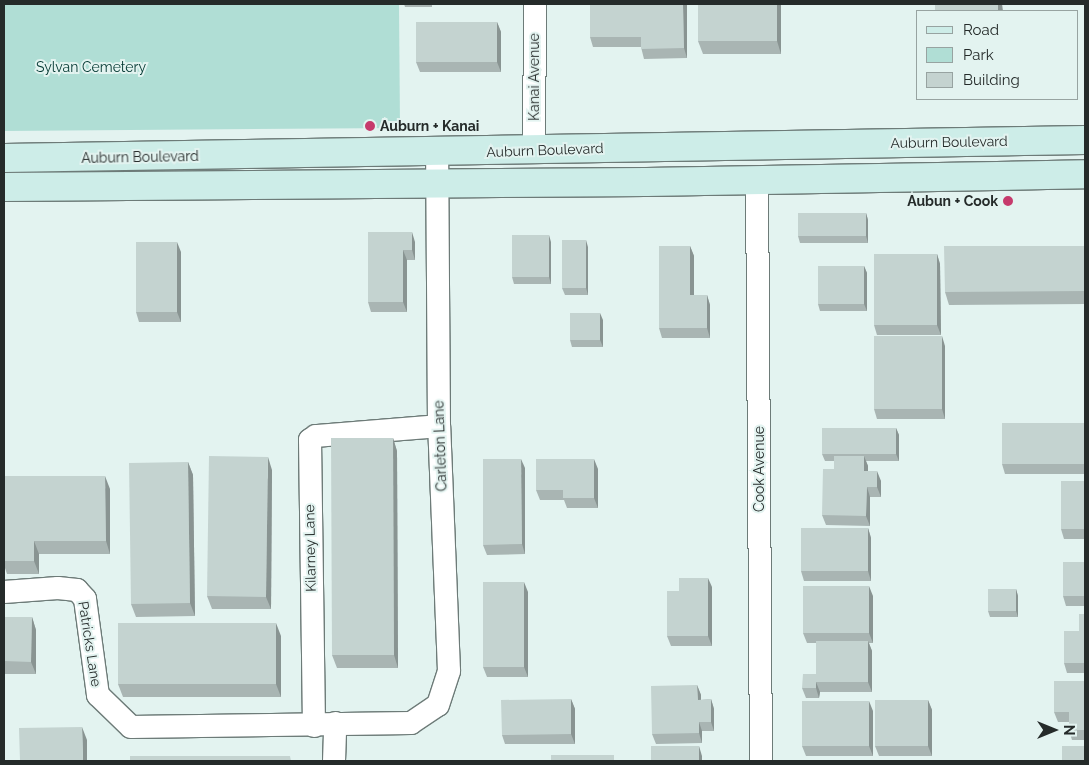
<!DOCTYPE html>
<style>
body{margin:0}
#map{position:relative;width:1089px;height:765px;overflow:hidden;background:#e3f3f0;font-family:Raleway,sans-serif}
div>[style]{position:absolute}
[style*='--x']{left:calc(var(--x)*1px);top:calc(var(--y)*1px);width:calc(var(--w)*1px);rotate:calc(var(--a)*1deg)}
.green>*{inset:0;background:#b0ded5}
.roads{filter:drop-shadow(1px 0 #6d7b78) drop-shadow(-1px 0 #6d7b78) drop-shadow(0 1px #6d7b78) drop-shadow(0 -1px #6d7b78)}
.street>*{height:22px;margin:-11px;padding:0 11px;transform-origin:11px;border-radius:11px;background:#fff}
.secondary>*{height:28px;margin:-14px;padding:0 14px;transform-origin:14px;border-radius:14px;background:#cdede8}
.wall>*{inset:0;background:#a9b5b3}
.shaded-wall>*{inset:0;background:#899492}
.building>*{inset:0;background:#c4d3d0}
.dots>*{width:14px;height:14px;translate:-50% -50%;box-sizing:border-box;border:2px solid #e3f3f0;border-radius:50%}
span{translate:-50% -50%;white-space:nowrap;text-align:center;line-height:1.15;-webkit-text-stroke:4px #e3f3f0;paint-order:stroke}
.park-label{font-size:14px;color:#023731}
.street-label{font-size:14px;color:#252b2a}
.poi-label{font-size:14px;color:#252b2a;font-weight:700}
.left{translate:0 -50%;text-align:left}
.right{translate:-100% -50%;text-align:right}
.frame{position:absolute;inset:0;border:5px solid #252b2a;pointer-events:none}
.legend{position:absolute;left:916px;top:10px;width:162px;height:90px;box-sizing:border-box;background:#e3f3f0;border:1px solid #97a3a1;margin:0;padding:6px 9px;list-style:none;font-size:15px;color:#252b2a}
.legend li{display:flex;align-items:center;gap:10px;height:25px}
.legend b{width:25px;border:1px solid #97a3a1}
.north{position:absolute;left:1029px;top:705px;width:50px;height:50px;-webkit-text-stroke:4px #e3f3f0;paint-order:stroke;rotate:90deg;font-size:14px;font-weight:700;line-height:20px;text-align:center;color:#252b2a}
.north::after{content:'';display:block;margin:auto;width:18px;height:22px;background:#252b2a;clip-path:polygon(50% 0,100% 100%,50% 72%,0 100%)}
</style>
<div id="map">
<div class="green">
<i style="clip-path:polygon(4px 4px,399px 4px,400px 128px,4px 131px)"></i>
</div>
<div class="roads">
<div class="street">
<i style="--x:534;--y:149;--w:145;--a:-89.6"></i>
<i style="--x:757;--y:178;--w:583;--a:89.61"></i>
<i style="--x:4;--y:592;--w:54;--a:-4.2"></i>
<i style="--x:58;--y:588;--w:19;--a:6"></i>
<i style="--x:77;--y:590;--w:12;--a:48"></i>
<i style="--x:85;--y:599;--w:97;--a:82.3"></i>
<i style="--x:98;--y:695;--w:46;--a:44.1"></i>
<i style="--x:131;--y:727;--w:280;--a:-0.8"></i>
<i style="--x:411;--y:723;--w:32;--a:-34"></i>
<i style="--x:438;--y:705;--w:36;--a:-72"></i>
<i style="--x:449;--y:671;--w:245;--a:-92.3"></i>
<i style="--x:439;--y:426;--w:273;--a:-90.4"></i>
<i style="--x:314;--y:726;--w:286;--a:-90.8"></i>
<i style="--x:310;--y:440;--w:7;--a:-34"></i>
<i style="--x:316;--y:436;--w:123;--a:-4.6"></i>
<i style="--x:334;--y:761;--w:38;--a:-88"></i>
</div>
<div class="secondary">
<i style="--x:4;--y:158;--w:1081;--a:-0.95"></i>
<i style="--x:4;--y:187;--w:642;--a:-0.45"></i>
<i style="--x:646;--y:182;--w:439;--a:-1"></i>
</div>
</div>
<div class="wall">
<i style="clip-path:polygon(404px 4px,432px 4px,432px 7px,405px 7px)"></i>
<i style="clip-path:polygon(781px 4px,781px 54px,703px 54px,698px 41px)"></i>
<i style="clip-path:polygon(687px 5px,687px 58px,644px 59px,641px 47px,593px 47px,590px 37px)"></i>
<i style="clip-path:polygon(497px 22px,501px 32px,501px 72px,420px 72px,416px 62px)"></i>
<i style="clip-path:polygon(866px 213px,868px 220px,868px 243px,800px 243px,798px 236px)"></i>
<i style="clip-path:polygon(368px 232px,415px 242px,415px 260px,407px 260px,407px 312px,371px 312px,368px 302px)"></i>
<i style="clip-path:polygon(551px 242px,551px 284px,514px 284px,512px 277px)"></i>
<i style="clip-path:polygon(690px 246px,694px 256px,694px 295px,707px 295px,710px 305px,710px 338px,662px 338px,659px 328px)"></i>
<i style="clip-path:polygon(1085px 246px,1085px 304px,949px 305px,945px 292px)"></i>
<i style="clip-path:polygon(588px 247px,588px 295px,565px 295px,562px 288px)"></i>
<i style="clip-path:polygon(181px 252px,181px 322px,139px 322px,136px 312px)"></i>
<i style="clip-path:polygon(937px 254px,940px 264px,941px 335px,877px 335px,874px 325px)"></i>
<i style="clip-path:polygon(864px 266px,867px 273px,867px 311px,820px 311px,818px 304px)"></i>
<i style="clip-path:polygon(603px 320px,603px 347px,572px 347px,570px 340px)"></i>
<i style="clip-path:polygon(945px 346px,945px 419px,877px 419px,874px 409px)"></i>
<i style="clip-path:polygon(1085px 423px,1085px 474px,1005px 474px,1002px 464px)"></i>
<i style="clip-path:polygon(896px 428px,899px 435px,899px 461px,866px 461px,868px 466px,868px 471px,881px 481px,881px 497px,870px 497px,870px 526px,826px 525px,822px 515px,834px 469px,834px 461px,825px 461px,822px 454px)"></i>
<i style="clip-path:polygon(393px 438px,397px 451px,398px 668px,337px 668px,332px 655px)"></i>
<i style="clip-path:polygon(188px 462px,193px 475px,195px 616px,136px 617px,131px 604px)"></i>
<i style="clip-path:polygon(525px 468px,525px 554px,487px 555px,483px 545px)"></i>
<i style="clip-path:polygon(598px 469px,598px 508px,567px 508px,564px 500px,540px 500px,536px 490px)"></i>
<i style="clip-path:polygon(272px 470px,271px 609px,212px 609px,207px 596px)"></i>
<i style="clip-path:polygon(4px 476px,110px 489px,110px 554px,39px 554px,39px 574px,7px 574px,4px 565px)"></i>
<i style="clip-path:polygon(1085px 481px,1085px 539px,1064px 539px,1061px 529px)"></i>
<i style="clip-path:polygon(868px 528px,871px 538px,871px 581px,804px 581px,801px 571px)"></i>
<i style="clip-path:polygon(1085px 547px,1085px 606px,1066px 606px,1063px 596px,1085px 562px)"></i>
<i style="clip-path:polygon(712px 587px,712px 646px,671px 646px,667px 636px,679px 591px)"></i>
<i style="clip-path:polygon(1016px 589px,1018px 596px,1018px 617px,990px 617px,988px 611px)"></i>
<i style="clip-path:polygon(528px 592px,528px 677px,487px 677px,483px 667px)"></i>
<i style="clip-path:polygon(873px 596px,873px 643px,869px 643px,872px 651px,872px 692px,820px 692px,819px 698px,806px 698px,802px 688px,816px 674px,816px 643px,807px 643px,803px 633px)"></i>
<i style="clip-path:polygon(1085px 614px,1085px 673px,1067px 673px,1064px 663px,1079px 631px)"></i>
<i style="clip-path:polygon(4px 617px,32px 617px,36px 630px,36px 674px,4px 674px)"></i>
<i style="clip-path:polygon(281px 636px,281px 697px,123px 697px,118px 684px)"></i>
<i style="clip-path:polygon(1085px 681px,1085px 740px,1072px 740px,1069px 730px,1069px 722px,1058px 722px,1054px 712px)"></i>
<i style="clip-path:polygon(697px 685px,701px 695px,701px 700px,711px 699px,714px 709px,714px 731px,702px 731px,702px 743px,656px 744px,652px 734px)"></i>
<i style="clip-path:polygon(571px 699px,575px 709px,575px 744px,505px 744px,502px 735px)"></i>
<i style="clip-path:polygon(928px 700px,932px 710px,932px 756px,879px 756px,875px 746px)"></i>
<i style="clip-path:polygon(873px 711px,873px 756px,806px 756px,802px 746px)"></i>
</div>
<div class="shaded-wall">
<i style="clip-path:polygon(683px 4px,686px 4px,687px 5px,687px 58px,684px 48px)"></i>
<i style="clip-path:polygon(777px 4px,781px 4px,781px 54px,777px 41px)"></i>
<i style="clip-path:polygon(998px 4px,1002px 4px,1003px 11px,998px 11px)"></i>
<i style="clip-path:polygon(497px 22px,501px 32px,501px 72px,497px 62px)"></i>
<i style="clip-path:polygon(866px 213px,868px 220px,868px 243px,866px 236px)"></i>
<i style="clip-path:polygon(412px 232px,415px 242px,415px 260px,412px 250px)"></i>
<i style="clip-path:polygon(549px 235px,551px 242px,551px 284px,549px 277px)"></i>
<i style="clip-path:polygon(586px 240px,588px 247px,588px 295px,586px 288px)"></i>
<i style="clip-path:polygon(177px 242px,181px 252px,181px 322px,177px 312px)"></i>
<i style="clip-path:polygon(690px 246px,694px 256px,694px 305px,690px 295px)"></i>
<i style="clip-path:polygon(403px 250px,407px 260px,407px 312px,403px 302px)"></i>
<i style="clip-path:polygon(937px 254px,940px 264px,941px 335px,937px 325px)"></i>
<i style="clip-path:polygon(864px 266px,867px 273px,867px 311px,864px 304px)"></i>
<i style="clip-path:polygon(707px 295px,710px 305px,710px 338px,707px 328px)"></i>
<i style="clip-path:polygon(600px 313px,603px 320px,603px 347px,600px 340px)"></i>
<i style="clip-path:polygon(942px 336px,945px 346px,945px 419px,942px 409px)"></i>
<i style="clip-path:polygon(896px 428px,899px 435px,899px 461px,896px 454px)"></i>
<i style="clip-path:polygon(393px 438px,397px 451px,398px 668px,394px 655px)"></i>
<i style="clip-path:polygon(864px 456px,868px 466px,868px 481px,864px 471px)"></i>
<i style="clip-path:polygon(268px 457px,272px 470px,271px 609px,266px 597px)"></i>
<i style="clip-path:polygon(521px 459px,525px 468px,525px 554px,522px 544px)"></i>
<i style="clip-path:polygon(594px 459px,598px 469px,598px 508px,594px 498px)"></i>
<i style="clip-path:polygon(188px 462px,193px 475px,195px 616px,190px 603px)"></i>
<i style="clip-path:polygon(877px 471px,881px 481px,881px 497px,877px 487px)"></i>
<i style="clip-path:polygon(105px 476px,110px 489px,110px 554px,106px 541px)"></i>
<i style="clip-path:polygon(867px 487px,870px 497px,870px 526px,866px 516px)"></i>
<i style="clip-path:polygon(868px 528px,871px 538px,871px 581px,868px 571px)"></i>
<i style="clip-path:polygon(34px 541px,39px 554px,39px 574px,34px 561px)"></i>
<i style="clip-path:polygon(708px 578px,712px 587px,712px 646px,708px 636px)"></i>
<i style="clip-path:polygon(524px 582px,528px 592px,528px 677px,524px 667px)"></i>
<i style="clip-path:polygon(869px 586px,873px 596px,873px 643px,869px 633px)"></i>
<i style="clip-path:polygon(1016px 589px,1018px 596px,1018px 617px,1016px 611px)"></i>
<i style="clip-path:polygon(32px 617px,36px 630px,36px 674px,31px 662px)"></i>
<i style="clip-path:polygon(276px 623px,281px 636px,281px 697px,276px 684px)"></i>
<i style="clip-path:polygon(868px 641px,872px 651px,872px 692px,868px 682px)"></i>
<i style="clip-path:polygon(816px 682px,820px 692px,819px 698px,816px 688px)"></i>
<i style="clip-path:polygon(697px 685px,701px 695px,701px 710px,698px 700px)"></i>
<i style="clip-path:polygon(571px 699px,575px 709px,575px 744px,571px 734px)"></i>
<i style="clip-path:polygon(711px 699px,714px 709px,714px 731px,711px 722px)"></i>
<i style="clip-path:polygon(928px 700px,932px 710px,932px 756px,928px 746px)"></i>
<i style="clip-path:polygon(869px 701px,873px 711px,873px 756px,869px 746px)"></i>
<i style="clip-path:polygon(699px 722px,702px 731px,702px 743px,699px 733px)"></i>
<i style="clip-path:polygon(82px 727px,87px 740px,87px 761px,83px 761px)"></i>
<i style="clip-path:polygon(699px 746px,702px 756px,702px 761px,699px 761px)"></i>
</div>
<div class="building">
<i style="clip-path:polygon(590px 4px,683px 4px,684px 48px,641px 49px,641px 37px,590px 37px)"></i>
<i style="clip-path:polygon(698px 4px,777px 4px,777px 41px,698px 41px)"></i>
<i style="clip-path:polygon(935px 4px,998px 4px,998px 11px,935px 11px)"></i>
<i style="clip-path:polygon(416px 22px,497px 22px,497px 62px,416px 62px)"></i>
<i style="clip-path:polygon(798px 213px,866px 213px,866px 236px,798px 236px)"></i>
<i style="clip-path:polygon(368px 232px,412px 232px,412px 250px,403px 250px,403px 302px,368px 302px)"></i>
<i style="clip-path:polygon(512px 235px,549px 235px,549px 277px,512px 277px)"></i>
<i style="clip-path:polygon(562px 240px,586px 240px,586px 288px,562px 288px)"></i>
<i style="clip-path:polygon(136px 242px,177px 242px,177px 312px,136px 312px)"></i>
<i style="clip-path:polygon(659px 246px,690px 246px,690px 295px,707px 295px,707px 328px,659px 328px)"></i>
<i style="clip-path:polygon(944px 246px,1085px 246px,1085px 291px,945px 292px)"></i>
<i style="clip-path:polygon(874px 254px,937px 254px,937px 325px,874px 325px)"></i>
<i style="clip-path:polygon(818px 266px,864px 266px,864px 304px,818px 304px)"></i>
<i style="clip-path:polygon(570px 313px,600px 313px,600px 340px,570px 340px)"></i>
<i style="clip-path:polygon(874px 336px,942px 336px,942px 409px,874px 409px)"></i>
<i style="clip-path:polygon(1002px 423px,1085px 423px,1085px 464px,1002px 464px)"></i>
<i style="clip-path:polygon(822px 428px,896px 428px,896px 454px,822px 454px)"></i>
<i style="clip-path:polygon(331px 438px,393px 438px,394px 655px,332px 655px)"></i>
<i style="clip-path:polygon(209px 456px,268px 457px,266px 597px,207px 596px)"></i>
<i style="clip-path:polygon(834px 456px,864px 456px,864px 471px,877px 471px,877px 487px,867px 487px,866px 516px,822px 515px,823px 469px,834px 469px)"></i>
<i style="clip-path:polygon(483px 459px,521px 459px,522px 544px,483px 545px)"></i>
<i style="clip-path:polygon(536px 459px,594px 459px,594px 498px,563px 498px,563px 490px,536px 490px)"></i>
<i style="clip-path:polygon(188px 462px,190px 603px,131px 604px,129px 463px)"></i>
<i style="clip-path:polygon(4px 476px,105px 476px,106px 541px,34px 541px,34px 561px,4px 561px)"></i>
<i style="clip-path:polygon(1061px 481px,1085px 481px,1085px 529px,1061px 529px)"></i>
<i style="clip-path:polygon(801px 528px,868px 528px,868px 571px,801px 571px)"></i>
<i style="clip-path:polygon(1085px 547px,1085px 596px,1063px 596px,1063px 562px,1085px 562px)"></i>
<i style="clip-path:polygon(679px 578px,708px 578px,708px 636px,667px 636px,667px 591px,679px 591px)"></i>
<i style="clip-path:polygon(483px 582px,524px 582px,524px 667px,483px 667px)"></i>
<i style="clip-path:polygon(803px 586px,869px 586px,869px 633px,803px 633px)"></i>
<i style="clip-path:polygon(988px 589px,1016px 589px,1016px 611px,988px 611px)"></i>
<i style="clip-path:polygon(1079px 614px,1085px 614px,1085px 663px,1064px 663px,1064px 631px,1079px 631px)"></i>
<i style="clip-path:polygon(4px 617px,32px 617px,31px 662px,4px 661px)"></i>
<i style="clip-path:polygon(118px 623px,276px 623px,276px 684px,118px 684px)"></i>
<i style="clip-path:polygon(816px 641px,868px 641px,868px 682px,816px 682px,816px 688px,802px 688px,803px 674px,816px 674px)"></i>
<i style="clip-path:polygon(1054px 681px,1085px 681px,1085px 730px,1069px 730px,1069px 712px,1054px 712px)"></i>
<i style="clip-path:polygon(697px 685px,698px 700px,711px 699px,711px 722px,699px 722px,699px 733px,652px 734px,651px 686px)"></i>
<i style="clip-path:polygon(571px 699px,571px 734px,502px 735px,501px 700px)"></i>
<i style="clip-path:polygon(875px 700px,928px 700px,928px 746px,875px 746px)"></i>
<i style="clip-path:polygon(802px 701px,869px 701px,869px 746px,802px 746px)"></i>
<i style="clip-path:polygon(82px 727px,83px 761px,20px 761px,19px 728px)"></i>
<i style="clip-path:polygon(651px 746px,699px 746px,699px 760px,712px 760px,712px 761px,651px 761px)"></i>
<i style="clip-path:polygon(1062px 746px,1085px 746px,1085px 761px,1062px 761px)"></i>
<i style="clip-path:polygon(551px 755px,614px 755px,614px 761px,551px 761px)"></i>
<i style="clip-path:polygon(130px 756px,290px 756px,291px 761px,130px 761px)"></i>
</div>
<div class="dots">
<i style="left:370px;top:126px;background:#c63a6c"></i>
<i style="left:1008px;top:201px;background:#c63a6c"></i>
</div>
<div class="park-label">
<span style="left:91px;top:67px">Sylvan Cemetery</span>
</div>
<div class="street-label">
<span style="left:534px;top:77px;rotate:-90deg">Kanai Avenue</span>
<span style="left:949px;top:142px;rotate:-1deg">Auburn Boulevard</span>
<span style="left:545px;top:150px;rotate:-2deg">Auburn Boulevard</span>
<span style="left:140px;top:157px;rotate:-1deg">Auburn Boulevard</span>
<span style="left:440px;top:446px;rotate:-92deg">Carleton Lane</span>
<span style="left:759px;top:469px;rotate:-90deg">Cook Avenue</span>
<span style="left:310px;top:548px;rotate:-91deg">Kilarney Lane</span>
<span style="left:90px;top:644px;rotate:81deg">Patricks Lane</span>
</div>
<div class="poi-label">
<span class="left" style="left:380px;top:126px">Auburn + Kanai</span>
<span class="right" style="left:998px;top:201px">Aubun + Cook</span>
</div>
<div class="frame"></div>
<ul class="legend">
<li><b style="height:6px;background:#cdede8"></b>Road</li>
<li><b style="height:14px;background:#b0ded5"></b>Park</li>
<li><b style="height:14px;background:#c4d3d0"></b>Building</li>
</ul>
<div class="north">N</div>
</div>
